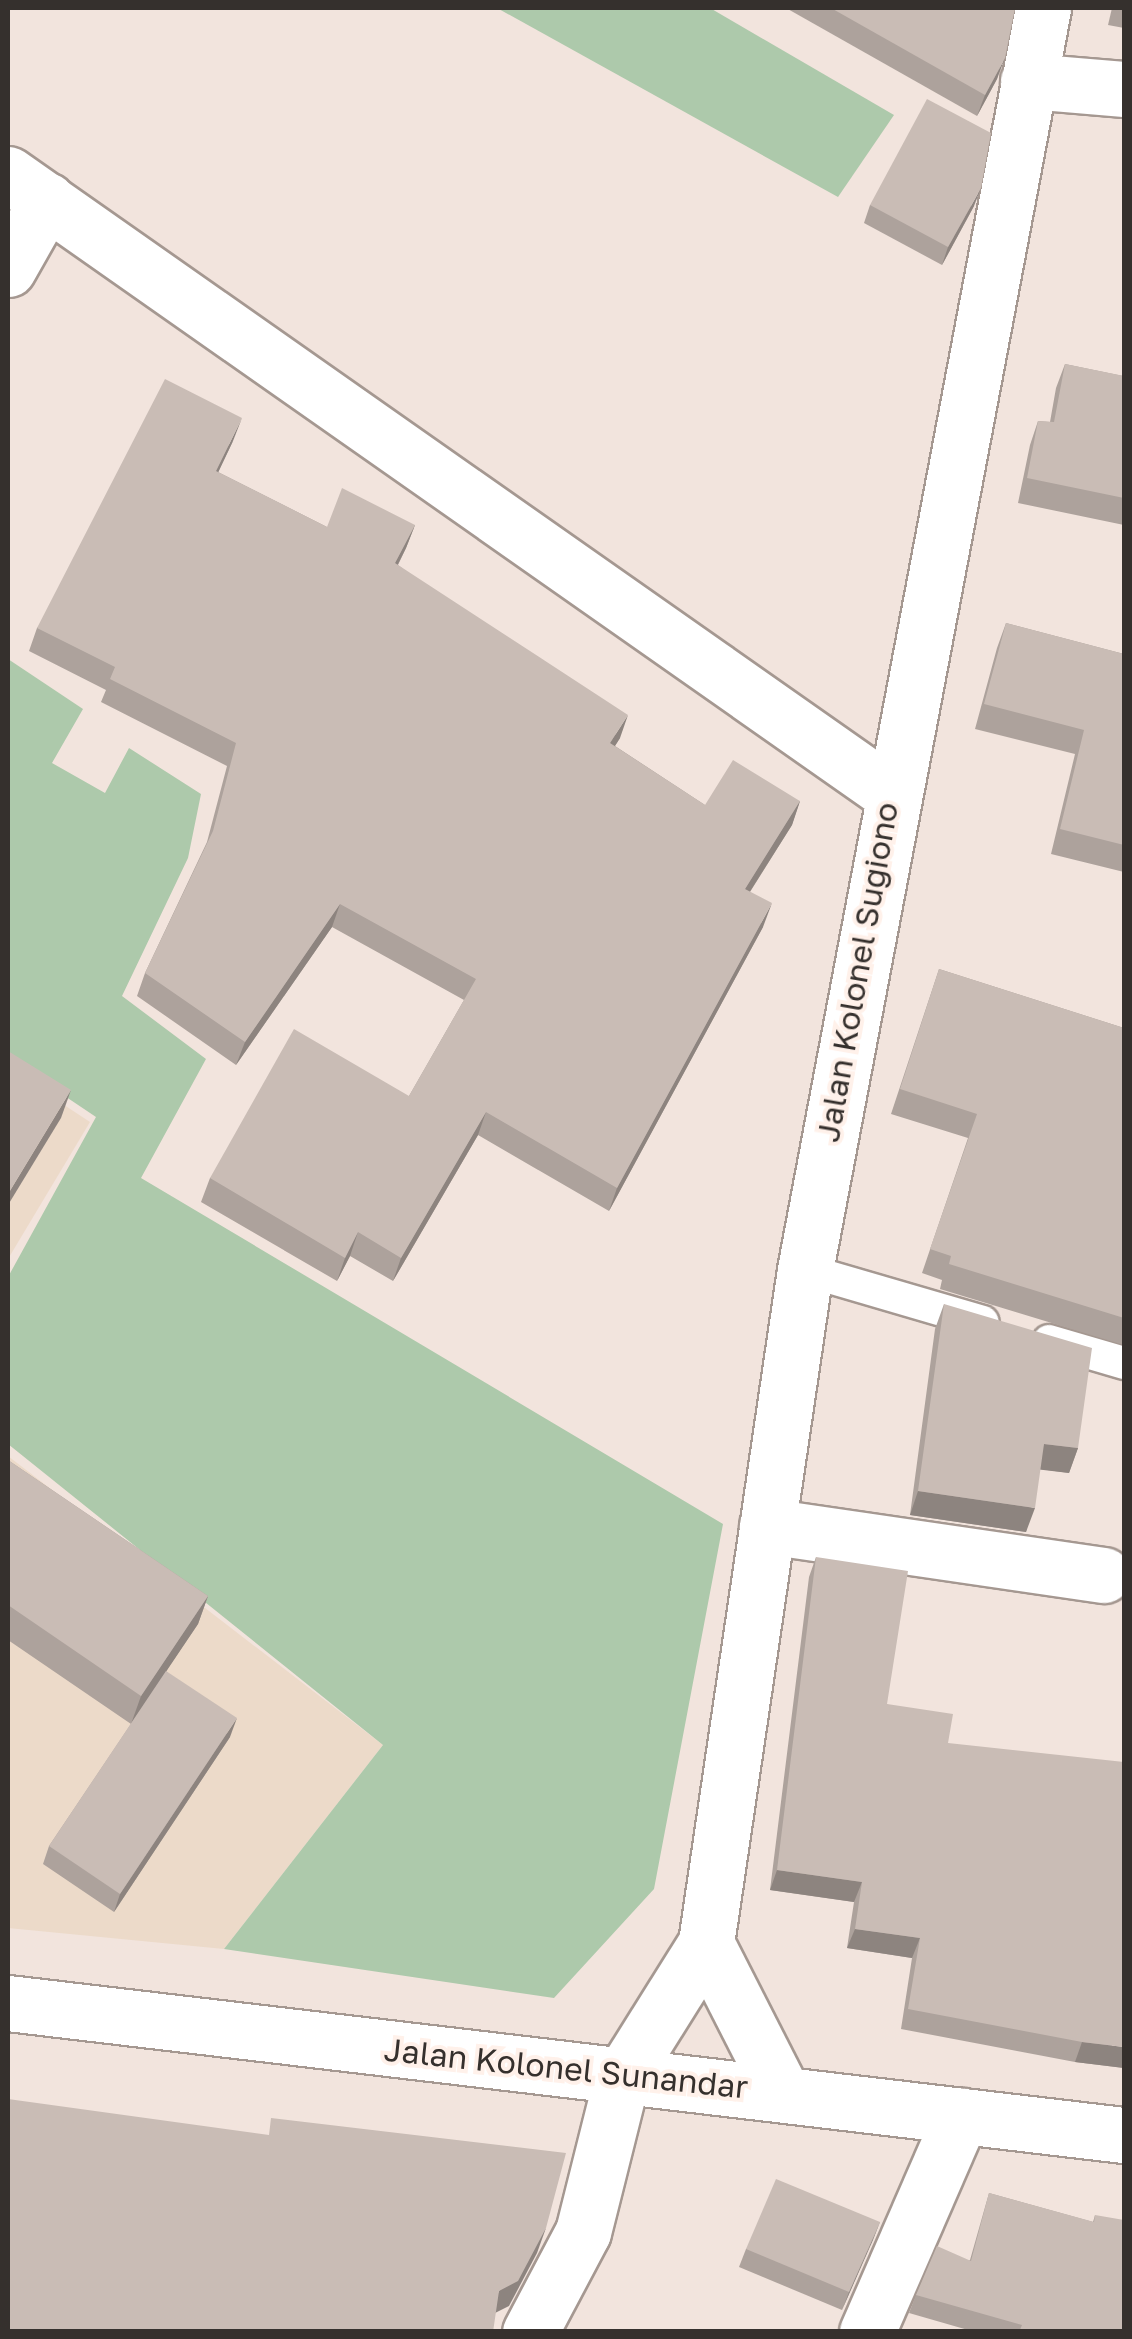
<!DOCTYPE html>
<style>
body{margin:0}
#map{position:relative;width:1132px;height:2339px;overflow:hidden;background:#f2e4dd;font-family:"Golos Text",sans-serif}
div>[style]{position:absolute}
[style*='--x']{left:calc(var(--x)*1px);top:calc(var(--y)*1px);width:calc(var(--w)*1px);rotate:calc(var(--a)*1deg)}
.education>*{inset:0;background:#ecdac9}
.green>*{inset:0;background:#adc9ab}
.roads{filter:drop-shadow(2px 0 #a59891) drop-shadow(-2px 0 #a59891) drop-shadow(0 2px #a59891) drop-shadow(0 -2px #a59891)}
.service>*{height:32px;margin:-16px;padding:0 16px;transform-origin:16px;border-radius:16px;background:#fff}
.minor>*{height:55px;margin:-27.5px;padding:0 27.5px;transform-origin:27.5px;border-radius:27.5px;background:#fff}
.secondary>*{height:55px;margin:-27.5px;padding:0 27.5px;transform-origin:27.5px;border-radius:27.5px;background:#fff}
.wall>*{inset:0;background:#ada29c}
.shaded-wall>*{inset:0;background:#8d847f}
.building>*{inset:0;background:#c9bcb5}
span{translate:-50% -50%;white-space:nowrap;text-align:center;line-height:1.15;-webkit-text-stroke:8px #fff1ea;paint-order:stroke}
.street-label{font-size:32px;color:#35302d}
.frame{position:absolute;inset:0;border:10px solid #35302d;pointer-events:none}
</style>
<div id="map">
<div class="education">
<i style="clip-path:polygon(8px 1068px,90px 1122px,8px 1259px)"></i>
<i style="clip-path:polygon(8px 1456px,383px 1745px,224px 1949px,8px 1928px)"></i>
</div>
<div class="green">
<i style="clip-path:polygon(497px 8px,710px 8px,894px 115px,838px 197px)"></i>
<i style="clip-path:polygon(8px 659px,83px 709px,52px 763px,105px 793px,129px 748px,201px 794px,188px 858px,122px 996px,206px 1059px,141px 1178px,723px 1524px,654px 1889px,554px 1998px,224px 1949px,383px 1745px,8px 1444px,8px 1277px,96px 1117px,8px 1058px)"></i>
</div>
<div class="roads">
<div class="service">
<i style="--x:805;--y:1270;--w:185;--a:16.3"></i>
<i style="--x:1049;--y:1341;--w:78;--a:16.3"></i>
</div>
<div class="minor">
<i style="--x:1028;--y:81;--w:96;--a:4.8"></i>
<i style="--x:8;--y:174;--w:1076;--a:35.05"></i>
<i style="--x:8;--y:269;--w:79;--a:-60.5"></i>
<i style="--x:767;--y:1526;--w:340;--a:8.3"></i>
<i style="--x:530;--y:2332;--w:113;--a:-62.1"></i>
<i style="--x:583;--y:2232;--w:160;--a:-75.9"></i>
<i style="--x:867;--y:2332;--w:236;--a:-66.5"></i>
</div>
<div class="secondary">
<i style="--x:706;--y:1943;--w:165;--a:63"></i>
<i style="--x:8;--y:2003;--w:1124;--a:6.75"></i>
<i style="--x:622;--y:2077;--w:158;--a:-57.9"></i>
<i style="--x:706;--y:1943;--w:680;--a:-81.63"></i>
<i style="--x:805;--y:1270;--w:1284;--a:-79.32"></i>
</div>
</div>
<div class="wall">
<i style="clip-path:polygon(786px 8px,1015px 8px,997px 79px,977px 116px)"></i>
<i style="clip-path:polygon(1112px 8px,1124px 8px,1124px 28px,1108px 25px)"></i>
<i style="clip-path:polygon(870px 205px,974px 206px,942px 265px,864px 223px)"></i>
<i style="clip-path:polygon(1065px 364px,1123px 376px,1124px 369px,1124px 525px,1018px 503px,1030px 445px,1038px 421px,1050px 422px,1056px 388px)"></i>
<i style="clip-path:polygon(233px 441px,218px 472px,327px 527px,415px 525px,406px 548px,398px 565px,620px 738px,615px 746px,705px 805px,800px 801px,792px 825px,750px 892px,763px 927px,609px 1211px,478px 1135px,393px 1281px,350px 1256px,337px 1281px,201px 1202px,210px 1178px,409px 1096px,464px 1000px,332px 927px,236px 1065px,137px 996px,145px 973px,207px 842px,227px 766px,101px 702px,106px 690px,29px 651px,37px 628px)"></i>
<i style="clip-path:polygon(1006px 623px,1124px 654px,1124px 872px,1051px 854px,1075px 754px,975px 729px,997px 648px)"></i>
<i style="clip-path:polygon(939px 969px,1124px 1028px,1124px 1345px,940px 1289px,942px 1280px,922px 1273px,968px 1138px,891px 1114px)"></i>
<i style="clip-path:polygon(944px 1304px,1078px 1448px,1069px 1473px,1040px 1469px,1026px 1532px,910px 1515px,935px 1329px)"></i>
<i style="clip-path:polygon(8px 1460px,208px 1596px,198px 1624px,166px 1671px,230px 1737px,114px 1912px,43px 1864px,49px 1846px,131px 1724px,8px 1640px)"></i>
<i style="clip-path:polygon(816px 1557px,887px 1704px,948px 1743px,1124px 2068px,1075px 2062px,901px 2029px,912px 1958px,847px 1948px,854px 1902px,770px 1890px,809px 1577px)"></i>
<i style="clip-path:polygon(989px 2193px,1093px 2222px,1095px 2215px,1124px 2332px,975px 2332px,909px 2313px,916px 2295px,970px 2260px)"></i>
<i style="clip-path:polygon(880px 2222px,842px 2310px,739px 2267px,746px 2249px)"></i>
</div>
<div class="shaded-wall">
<i style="clip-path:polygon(1005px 58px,997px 79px,977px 116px,985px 95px)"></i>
<i style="clip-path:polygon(981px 188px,974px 206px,942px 265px,948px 247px)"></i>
<i style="clip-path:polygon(242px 418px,233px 441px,208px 494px,216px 471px)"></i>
<i style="clip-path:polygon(415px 525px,406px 548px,387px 586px,395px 563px)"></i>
<i style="clip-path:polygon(628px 715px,620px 738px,602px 766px,610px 743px)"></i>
<i style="clip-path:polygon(800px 801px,792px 825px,737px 912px,745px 889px)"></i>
<i style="clip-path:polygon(772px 903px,763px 927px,609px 1211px,617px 1188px)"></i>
<i style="clip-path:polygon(340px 904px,332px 927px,236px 1065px,245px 1042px)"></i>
<i style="clip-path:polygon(71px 1090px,61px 1118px,8px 1205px,8px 1194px)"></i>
<i style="clip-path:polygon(486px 1112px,478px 1135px,393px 1281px,401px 1258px)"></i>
<i style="clip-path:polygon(358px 1232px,350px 1256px,337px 1281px,345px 1258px)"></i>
<i style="clip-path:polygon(1044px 1444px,1078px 1448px,1069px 1473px,1035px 1469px)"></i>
<i style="clip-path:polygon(918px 1491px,1035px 1508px,1026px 1532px,910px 1515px)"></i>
<i style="clip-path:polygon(208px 1596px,198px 1624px,131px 1724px,141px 1696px)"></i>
<i style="clip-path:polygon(237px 1718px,230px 1737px,114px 1912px,120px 1894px)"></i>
<i style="clip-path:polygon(777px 1870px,862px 1882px,854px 1902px,770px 1890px)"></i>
<i style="clip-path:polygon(855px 1929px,920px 1938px,912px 1958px,847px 1948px)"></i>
<i style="clip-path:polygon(1082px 2042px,1124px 2047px,1124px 2068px,1075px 2062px)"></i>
<i style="clip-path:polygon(880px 2222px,873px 2240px,842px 2310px,849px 2292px)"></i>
<i style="clip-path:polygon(546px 2228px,537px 2253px,509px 2306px,489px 2316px,499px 2291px)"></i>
</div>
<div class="building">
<i style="clip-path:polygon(831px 8px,1015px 8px,1005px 58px,985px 95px)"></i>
<i style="clip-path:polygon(927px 99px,991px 133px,981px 188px,948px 247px,870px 205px)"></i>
<i style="clip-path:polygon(1065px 364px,1124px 376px,1124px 498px,1027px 478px,1038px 421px,1054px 422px)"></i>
<i style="clip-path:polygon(165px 379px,242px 418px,216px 471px,327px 527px,342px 488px,415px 525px,395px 563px,628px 715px,610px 743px,705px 805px,733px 760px,800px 801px,745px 889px,772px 903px,617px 1188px,486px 1112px,401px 1258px,358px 1232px,345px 1258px,210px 1178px,294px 1029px,409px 1096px,476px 979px,340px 904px,245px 1042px,145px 973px,213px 831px,236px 743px,110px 679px,115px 667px,37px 628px)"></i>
<i style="clip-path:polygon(1006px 623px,1124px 654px,1124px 845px,1060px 829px,1084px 730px,984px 704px)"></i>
<i style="clip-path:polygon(939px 969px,1124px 1028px,1124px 1318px,949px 1264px,951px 1256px,930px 1249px,977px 1114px,900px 1089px)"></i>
<i style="clip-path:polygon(8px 1051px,71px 1090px,8px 1194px)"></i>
<i style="clip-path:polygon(944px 1304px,1092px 1348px,1078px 1448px,1044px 1444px,1035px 1508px,918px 1491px)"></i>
<i style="clip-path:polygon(8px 1460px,208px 1596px,141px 1696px,8px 1605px)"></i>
<i style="clip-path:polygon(816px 1557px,908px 1571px,887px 1704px,953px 1714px,948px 1743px,1124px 1762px,1124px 2047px,1082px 2042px,908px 2009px,920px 1938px,855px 1929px,862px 1882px,777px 1870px)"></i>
<i style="clip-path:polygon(166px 1671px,237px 1718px,120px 1894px,49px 1846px)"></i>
<i style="clip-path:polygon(8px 2099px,269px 2135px,271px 2118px,566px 2153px,546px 2228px,518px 2281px,499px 2291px,493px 2332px,8px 2332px)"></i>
<i style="clip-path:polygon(776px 2179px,880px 2222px,849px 2292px,746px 2249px)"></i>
<i style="clip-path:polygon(989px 2193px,1094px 2222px,1095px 2215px,1124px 2220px,1124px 2332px,1019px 2332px,1022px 2325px,916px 2295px,937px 2246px,971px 2261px)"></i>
</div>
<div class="street-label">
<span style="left:857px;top:972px;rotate:-80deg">Jalan Kolonel Sugiono</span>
<span style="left:566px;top:2068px;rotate:6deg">Jalan Kolonel Sunandar</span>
</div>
<div class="frame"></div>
</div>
